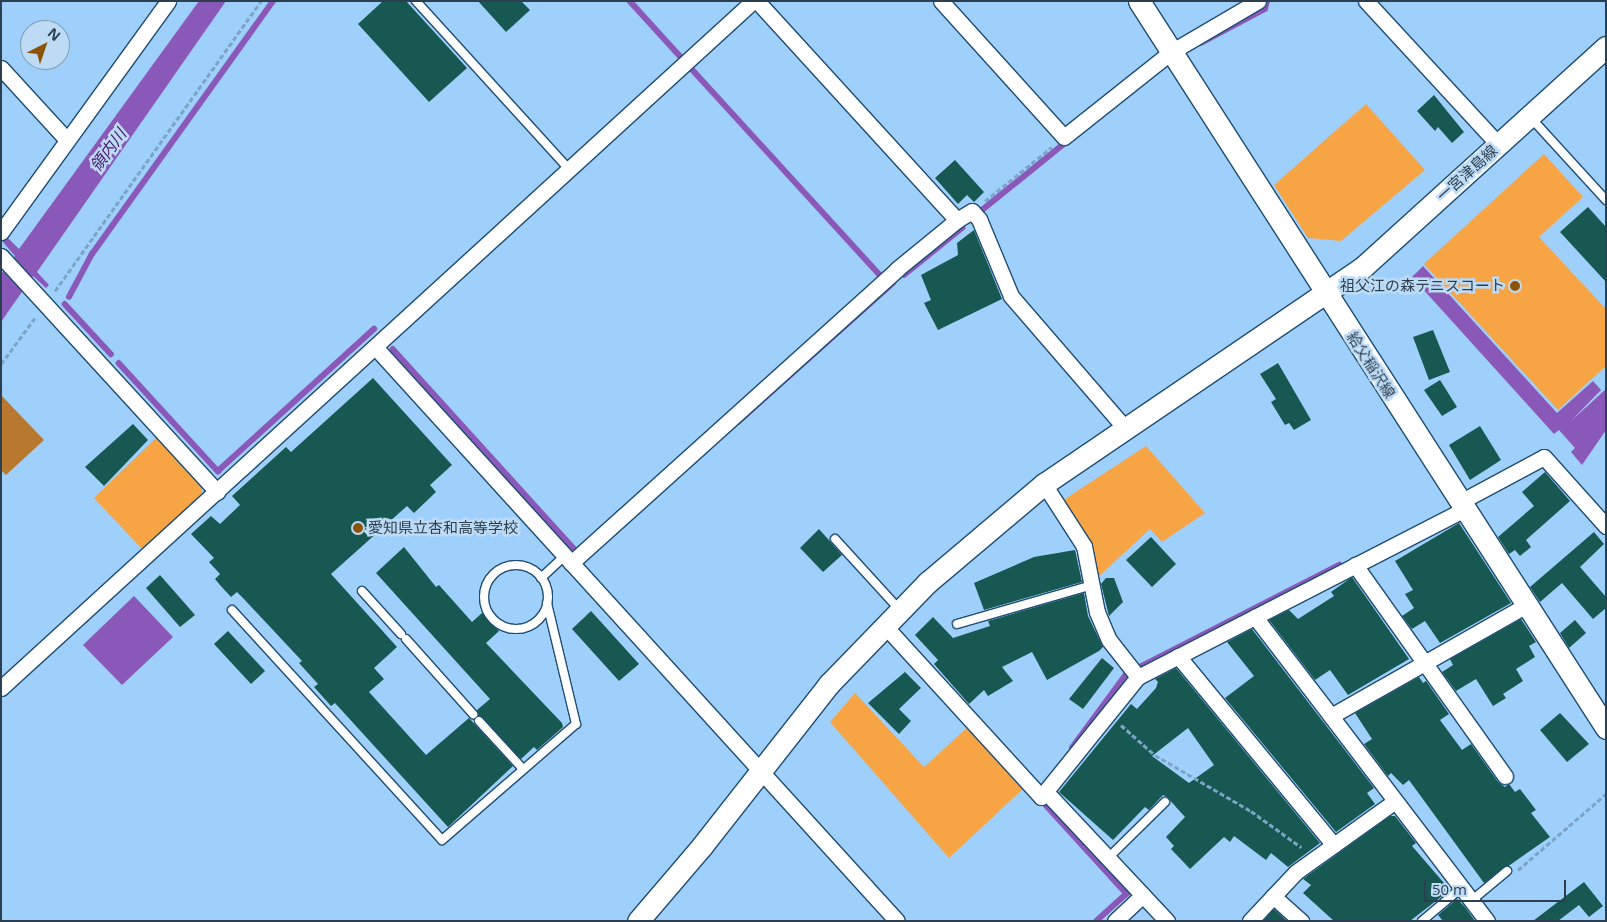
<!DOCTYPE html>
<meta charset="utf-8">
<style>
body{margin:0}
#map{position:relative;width:1607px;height:922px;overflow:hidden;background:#9fd0fb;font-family:"Open Sans","Noto Sans JP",sans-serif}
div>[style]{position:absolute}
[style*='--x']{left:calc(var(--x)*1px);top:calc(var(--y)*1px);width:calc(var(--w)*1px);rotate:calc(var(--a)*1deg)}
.green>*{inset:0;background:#f7a445}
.forest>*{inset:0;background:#b8782d}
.water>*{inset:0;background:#8a58b8}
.stream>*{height:5.5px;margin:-2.75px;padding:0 2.75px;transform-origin:2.75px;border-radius:2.75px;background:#8a58b8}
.building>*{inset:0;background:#185852}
.path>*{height:3px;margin-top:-1.5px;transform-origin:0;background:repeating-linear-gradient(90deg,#7ca4c7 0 5px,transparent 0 7.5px)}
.roads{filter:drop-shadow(1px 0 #1f4d72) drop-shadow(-1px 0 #1f4d72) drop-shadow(0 1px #1f4d72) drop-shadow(0 -1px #1f4d72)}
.lane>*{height:8px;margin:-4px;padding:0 4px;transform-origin:4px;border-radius:4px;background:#fff}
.lane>.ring{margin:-4px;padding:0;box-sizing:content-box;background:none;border:8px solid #fff;border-radius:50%}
.street>*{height:15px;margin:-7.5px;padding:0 7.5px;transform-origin:7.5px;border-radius:7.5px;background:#fff}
.secondary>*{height:21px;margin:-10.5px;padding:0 10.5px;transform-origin:10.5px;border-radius:10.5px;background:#fff}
.dots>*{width:14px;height:14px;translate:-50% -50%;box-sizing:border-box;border:2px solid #bedbf5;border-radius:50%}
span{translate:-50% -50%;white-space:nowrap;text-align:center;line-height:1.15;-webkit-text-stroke:5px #bedbf5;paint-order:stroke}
.street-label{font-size:15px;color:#2b3f51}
.poi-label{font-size:15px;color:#2b3f51}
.right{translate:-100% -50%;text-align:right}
.left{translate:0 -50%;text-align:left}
.water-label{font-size:16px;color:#45106a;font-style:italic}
.frame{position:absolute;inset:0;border:2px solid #2b3f51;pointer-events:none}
.north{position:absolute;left:20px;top:20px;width:50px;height:50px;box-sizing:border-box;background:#bedbf5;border:1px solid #839db3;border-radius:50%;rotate:41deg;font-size:14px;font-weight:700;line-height:20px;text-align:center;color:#2b3f51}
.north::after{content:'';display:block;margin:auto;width:18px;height:22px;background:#8c5408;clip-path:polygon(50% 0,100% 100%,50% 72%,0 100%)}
.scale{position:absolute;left:1424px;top:880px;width:142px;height:22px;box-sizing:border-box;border:2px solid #2b3f51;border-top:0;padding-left:6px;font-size:15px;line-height:18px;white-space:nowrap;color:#2b3f51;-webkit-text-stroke:4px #bedbf5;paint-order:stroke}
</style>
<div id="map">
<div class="green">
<i style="clip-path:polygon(1366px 104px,1425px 170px,1341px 241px,1308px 238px,1274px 185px)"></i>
<i style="clip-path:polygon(1544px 154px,1583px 197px,1539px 237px,1606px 309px,1606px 366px,1558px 410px,1424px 264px)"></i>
<i style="clip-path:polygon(157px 437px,201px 484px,202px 494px,143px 550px,94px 498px)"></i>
<i style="clip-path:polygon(1146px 446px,1205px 513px,1162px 542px,1150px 529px,1097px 578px,1062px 501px)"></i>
<i style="clip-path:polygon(855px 693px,924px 767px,968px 727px,1024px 788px,949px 858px,830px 722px)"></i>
</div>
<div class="forest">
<i style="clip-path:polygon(1px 395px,44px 440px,6px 475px,1px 470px)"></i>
</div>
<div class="water">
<i style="clip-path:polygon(199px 1px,226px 1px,37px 272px,49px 285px,46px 288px,33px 276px,1px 322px,1px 274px,15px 256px,2px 241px,7px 237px,19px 249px)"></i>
<i style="clip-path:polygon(1423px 266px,1557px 413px,1593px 381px,1601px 390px,1571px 421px,1606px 389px,1606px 430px,1582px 465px,1571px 452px,1575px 448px,1559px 430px,1554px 434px,1412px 277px)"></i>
<i style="clip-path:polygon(134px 596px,173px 637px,122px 685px,83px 645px)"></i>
</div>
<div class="stream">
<i style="--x:630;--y:1;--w:76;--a:47.7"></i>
<i style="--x:1201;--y:43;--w:72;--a:-28"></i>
<i style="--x:1265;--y:9;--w:8;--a:-76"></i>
<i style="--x:691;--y:68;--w:282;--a:47.6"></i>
<i style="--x:981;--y:211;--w:114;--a:-39"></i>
<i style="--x:904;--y:275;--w:75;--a:-39"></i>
<i style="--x:69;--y:297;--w:49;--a:-61.9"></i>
<i style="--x:92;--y:254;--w:311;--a:-54.4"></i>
<i style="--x:65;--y:304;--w:68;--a:47.4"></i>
<i style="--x:393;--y:349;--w:271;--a:47.8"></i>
<i style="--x:119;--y:363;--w:147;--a:47.5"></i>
<i style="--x:218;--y:471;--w:211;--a:-42.3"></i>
<i style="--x:738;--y:422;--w:208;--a:-41.9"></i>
<i style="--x:1140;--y:667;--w:224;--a:-27.1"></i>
<i style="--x:1072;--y:748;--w:93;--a:-53.7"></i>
<i style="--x:1046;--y:805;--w:120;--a:47.7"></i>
<i style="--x:1127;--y:894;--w:40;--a:138"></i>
</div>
<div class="building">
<i style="clip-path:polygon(383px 1px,406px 1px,467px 68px,429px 102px,358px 24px)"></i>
<i style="clip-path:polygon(478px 1px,521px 1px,530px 10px,506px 32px)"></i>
<i style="clip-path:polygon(1434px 95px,1464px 132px,1452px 143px,1438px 127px,1435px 131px,1417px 111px)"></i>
<i style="clip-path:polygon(955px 160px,984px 192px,974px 202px,967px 195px,958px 204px,935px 178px)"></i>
<i style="clip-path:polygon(1588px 207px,1606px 227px,1606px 282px,1560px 232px)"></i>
<i style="clip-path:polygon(974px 230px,1002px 299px,938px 330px,924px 303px,931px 300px,921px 275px,958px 255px,957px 243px)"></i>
<i style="clip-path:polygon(1433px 330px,1450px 372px,1429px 380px,1413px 337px)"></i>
<i style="clip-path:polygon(1278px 363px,1311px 420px,1294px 430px,1289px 423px,1285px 425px,1271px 402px,1276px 399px,1260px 374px)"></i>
<i style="clip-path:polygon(373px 378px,452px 465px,430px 485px,436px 492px,414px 513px,407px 506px,331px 574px,397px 647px,374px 668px,384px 679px,369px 692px,426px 755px,469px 718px,513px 766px,448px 827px,335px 703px,331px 706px,314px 687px,318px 684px,299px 663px,302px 661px,243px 598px,237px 592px,231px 597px,220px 585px,215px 579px,220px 574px,209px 562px,214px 558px,191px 534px,211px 516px,220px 524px,240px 505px,232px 496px,286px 447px,291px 452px)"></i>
<i style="clip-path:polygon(1440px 380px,1457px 407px,1442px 416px,1424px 390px)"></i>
<i style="clip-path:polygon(133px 424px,148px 440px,104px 486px,85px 467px)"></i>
<i style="clip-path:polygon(1480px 426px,1501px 460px,1470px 480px,1449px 445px)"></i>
<i style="clip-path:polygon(1545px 472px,1570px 501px,1526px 540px,1531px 547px,1520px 556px,1515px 550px,1509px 554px,1498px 537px,1534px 506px,1522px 492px)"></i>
<i style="clip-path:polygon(1459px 523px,1511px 603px,1440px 643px,1425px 621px,1412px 629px,1402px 616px,1414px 608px,1405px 594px,1413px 590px,1395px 561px)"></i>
<i style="clip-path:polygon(819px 529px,842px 555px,823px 572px,800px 548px)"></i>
<i style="clip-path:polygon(1594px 532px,1604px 544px,1580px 567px,1606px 597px,1606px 608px,1593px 619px,1562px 583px,1540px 602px,1530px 587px)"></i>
<i style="clip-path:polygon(1151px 537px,1176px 564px,1152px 587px,1126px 560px)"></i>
<i style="clip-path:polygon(404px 547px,436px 587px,439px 585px,472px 622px,482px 613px,499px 631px,486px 643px,562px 723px,563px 727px,537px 750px,534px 747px,521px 759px,478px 715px,477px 710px,490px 699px,376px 573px)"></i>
<i style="clip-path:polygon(1075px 550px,1082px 582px,984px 610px,974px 583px,1034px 557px)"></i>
<i style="clip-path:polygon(160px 575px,195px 615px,180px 627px,146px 588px)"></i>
<i style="clip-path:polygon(1352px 577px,1409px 659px,1348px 695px,1330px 670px,1315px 680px,1269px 620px,1289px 610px,1298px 619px,1334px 596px,1331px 592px)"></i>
<i style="clip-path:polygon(1106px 578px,1114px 578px,1123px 602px,1109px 616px,1101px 584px)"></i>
<i style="clip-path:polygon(1084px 593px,1088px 616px,1103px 647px,1099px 651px,1047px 680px,1032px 652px,1002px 667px,1013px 681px,988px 696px,984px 690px,969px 704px,934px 664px,938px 660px,915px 635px,933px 617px,953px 638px,990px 626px,988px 621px)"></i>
<i style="clip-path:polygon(591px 611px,639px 664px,619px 681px,572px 629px)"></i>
<i style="clip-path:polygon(1521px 619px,1536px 642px,1529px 646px,1535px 657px,1516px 669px,1523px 681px,1503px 694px,1506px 698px,1493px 706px,1476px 679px,1456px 691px,1442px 672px,1453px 665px,1450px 659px)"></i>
<i style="clip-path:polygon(1575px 620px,1586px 633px,1569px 648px,1560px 633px)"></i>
<i style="clip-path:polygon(1252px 629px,1374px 788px,1367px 793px,1375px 804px,1336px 832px,1225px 698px,1254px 676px,1227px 642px)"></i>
<i style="clip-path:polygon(228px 631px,265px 671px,251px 684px,214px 644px)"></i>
<i style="clip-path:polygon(1102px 658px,1114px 668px,1083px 709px,1069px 699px)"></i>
<i style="clip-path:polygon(evenodd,1176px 668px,1320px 843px,1288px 867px,1271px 853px,1266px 860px,1234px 836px,1230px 842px,1224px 837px,1190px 869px,1171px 849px,1174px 846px,1166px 837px,1185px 817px,1167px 797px,1163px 795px,1149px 810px,1145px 807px,1113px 840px,1059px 792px,1131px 704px,1137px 709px,1156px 688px,1158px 682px,1155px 679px,1176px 668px,1188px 728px,1214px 765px,1189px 783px,1152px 756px,1188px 728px)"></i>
<i style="clip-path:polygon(905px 672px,921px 688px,899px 709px,911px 721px,899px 734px,868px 703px)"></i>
<i style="clip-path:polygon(1419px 677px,1423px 683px,1426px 681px,1449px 714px,1440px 720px,1462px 750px,1471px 744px,1498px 782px,1505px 787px,1509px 784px,1515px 792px,1520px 789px,1536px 810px,1531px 813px,1550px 837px,1484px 883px,1409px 780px,1403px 785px,1391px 773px,1388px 776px,1364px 744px,1372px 739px,1355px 713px)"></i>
<i style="clip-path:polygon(1560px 713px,1589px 744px,1567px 762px,1540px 730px)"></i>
<i style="clip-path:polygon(1390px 816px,1395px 816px,1416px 843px,1412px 846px,1450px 890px,1410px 921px,1334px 921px,1303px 893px,1311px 885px,1303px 879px)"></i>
<i style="clip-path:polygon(1584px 882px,1603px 906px,1589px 917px,1579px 905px,1558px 921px,1533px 921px)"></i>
<i style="clip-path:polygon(1457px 899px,1465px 907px,1475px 921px,1443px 921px,1438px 915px)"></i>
<i style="clip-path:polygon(1274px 909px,1287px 921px,1263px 921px)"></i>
</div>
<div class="path">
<i style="--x:985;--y:201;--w:86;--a:-38.9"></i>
<i style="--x:55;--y:291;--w:356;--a:-54.6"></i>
<i style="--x:1;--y:364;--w:57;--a:-53.5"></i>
<i style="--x:1121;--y:725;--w:45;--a:41.4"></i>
<i style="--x:1155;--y:755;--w:111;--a:30.3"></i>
<i style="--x:1251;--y:811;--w:62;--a:35.8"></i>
<i style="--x:1518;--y:870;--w:116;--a:-40.8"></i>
</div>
<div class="roads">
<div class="lane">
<i style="--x:416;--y:1;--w:229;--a:47.7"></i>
<i style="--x:1531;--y:118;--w:111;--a:47.6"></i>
<i style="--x:835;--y:539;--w:95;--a:47.6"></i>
<i class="ring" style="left:484px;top:565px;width:56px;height:56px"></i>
<i style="--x:541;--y:578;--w:33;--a:-43"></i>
<i style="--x:362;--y:591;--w:58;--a:47.8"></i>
<i style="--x:232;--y:610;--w:311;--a:47.6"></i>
<i style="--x:442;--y:840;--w:177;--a:-40.9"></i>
<i style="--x:576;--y:724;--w:124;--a:-103.5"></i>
<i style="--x:957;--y:624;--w:141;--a:-16.1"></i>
<i style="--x:406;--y:639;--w:101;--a:48.2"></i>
<i style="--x:479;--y:721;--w:65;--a:47.5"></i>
<i style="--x:1108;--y:858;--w:80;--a:-44.5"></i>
<i style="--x:1471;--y:901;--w:47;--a:-39.8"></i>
<i style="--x:1422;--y:921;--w:51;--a:-40.2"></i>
</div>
<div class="street">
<i style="--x:757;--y:1;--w:297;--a:47.6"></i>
<i style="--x:957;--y:220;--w:17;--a:-31"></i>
<i style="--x:972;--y:211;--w:11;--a:49"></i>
<i style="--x:979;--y:219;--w:83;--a:67.4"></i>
<i style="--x:1011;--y:296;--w:174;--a:49.2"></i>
<i style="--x:941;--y:1;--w:183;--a:47.9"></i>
<i style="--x:1064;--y:137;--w:137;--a:-38.5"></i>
<i style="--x:1171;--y:52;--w:101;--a:-30.4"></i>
<i style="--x:1366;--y:1;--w:195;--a:47.3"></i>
<i style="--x:1;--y:68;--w:98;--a:47.5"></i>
<i style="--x:1;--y:232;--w:285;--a:-54.1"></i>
<i style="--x:1;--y:256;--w:320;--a:47.5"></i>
<i style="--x:376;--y:348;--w:774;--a:47.72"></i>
<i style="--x:1044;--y:484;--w:74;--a:57.2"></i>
<i style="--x:1084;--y:546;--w:67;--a:78.9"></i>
<i style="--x:1097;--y:612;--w:30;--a:67"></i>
<i style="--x:1109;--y:640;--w:47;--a:51.9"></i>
<i style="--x:1460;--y:502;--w:95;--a:-28.2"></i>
<i style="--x:1544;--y:457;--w:93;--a:48.1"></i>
<i style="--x:571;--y:563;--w:439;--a:-42"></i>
<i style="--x:897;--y:269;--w:77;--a:-39.2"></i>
<i style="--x:1355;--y:565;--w:259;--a:54.6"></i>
<i style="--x:1255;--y:617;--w:125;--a:52.5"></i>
<i style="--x:884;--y:625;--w:233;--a:47.6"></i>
<i style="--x:1041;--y:797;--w:154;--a:-51.1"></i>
<i style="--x:1138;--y:677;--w:368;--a:-27.2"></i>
<i style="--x:1178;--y:656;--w:245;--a:50.5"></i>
<i style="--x:1;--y:688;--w:1019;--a:-42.41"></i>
<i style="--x:1046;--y:792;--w:177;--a:46.8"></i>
<i style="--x:1273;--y:896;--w:38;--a:42"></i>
<i style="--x:1115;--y:921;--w:38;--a:-43"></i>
<i style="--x:1250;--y:921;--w:67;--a:-46.8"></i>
<i style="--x:1296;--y:872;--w:122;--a:-35.6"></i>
<i style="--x:1487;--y:921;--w:258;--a:-127.3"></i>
<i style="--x:1331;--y:716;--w:224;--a:-29.6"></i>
</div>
<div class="secondary">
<i style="--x:1139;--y:1;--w:864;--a:57.28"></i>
<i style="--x:638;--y:921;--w:99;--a:-49.5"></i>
<i style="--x:702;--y:846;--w:206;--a:-51.9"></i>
<i style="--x:829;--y:684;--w:142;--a:-45.9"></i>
<i style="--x:928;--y:582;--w:152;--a:-40.2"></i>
<i style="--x:1044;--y:484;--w:384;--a:-34.2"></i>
<i style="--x:1362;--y:268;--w:329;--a:-42.2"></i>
</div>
</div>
<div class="dots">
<i style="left:1515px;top:286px;background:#8c5408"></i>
<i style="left:358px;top:528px;background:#8c5408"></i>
</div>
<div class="street-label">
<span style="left:1467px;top:173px;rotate:-42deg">一宮津島線</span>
<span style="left:1371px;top:365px;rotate:57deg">給父稲沢線</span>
</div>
<div class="poi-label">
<span class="right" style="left:1505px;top:286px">祖父江の森テニスコート</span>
<span class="left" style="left:368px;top:528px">愛知県立杏和高等学校</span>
</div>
<div class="water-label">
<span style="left:108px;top:150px;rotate:-54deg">領内川</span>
</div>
<div class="frame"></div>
<div class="north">N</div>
<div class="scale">50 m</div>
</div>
